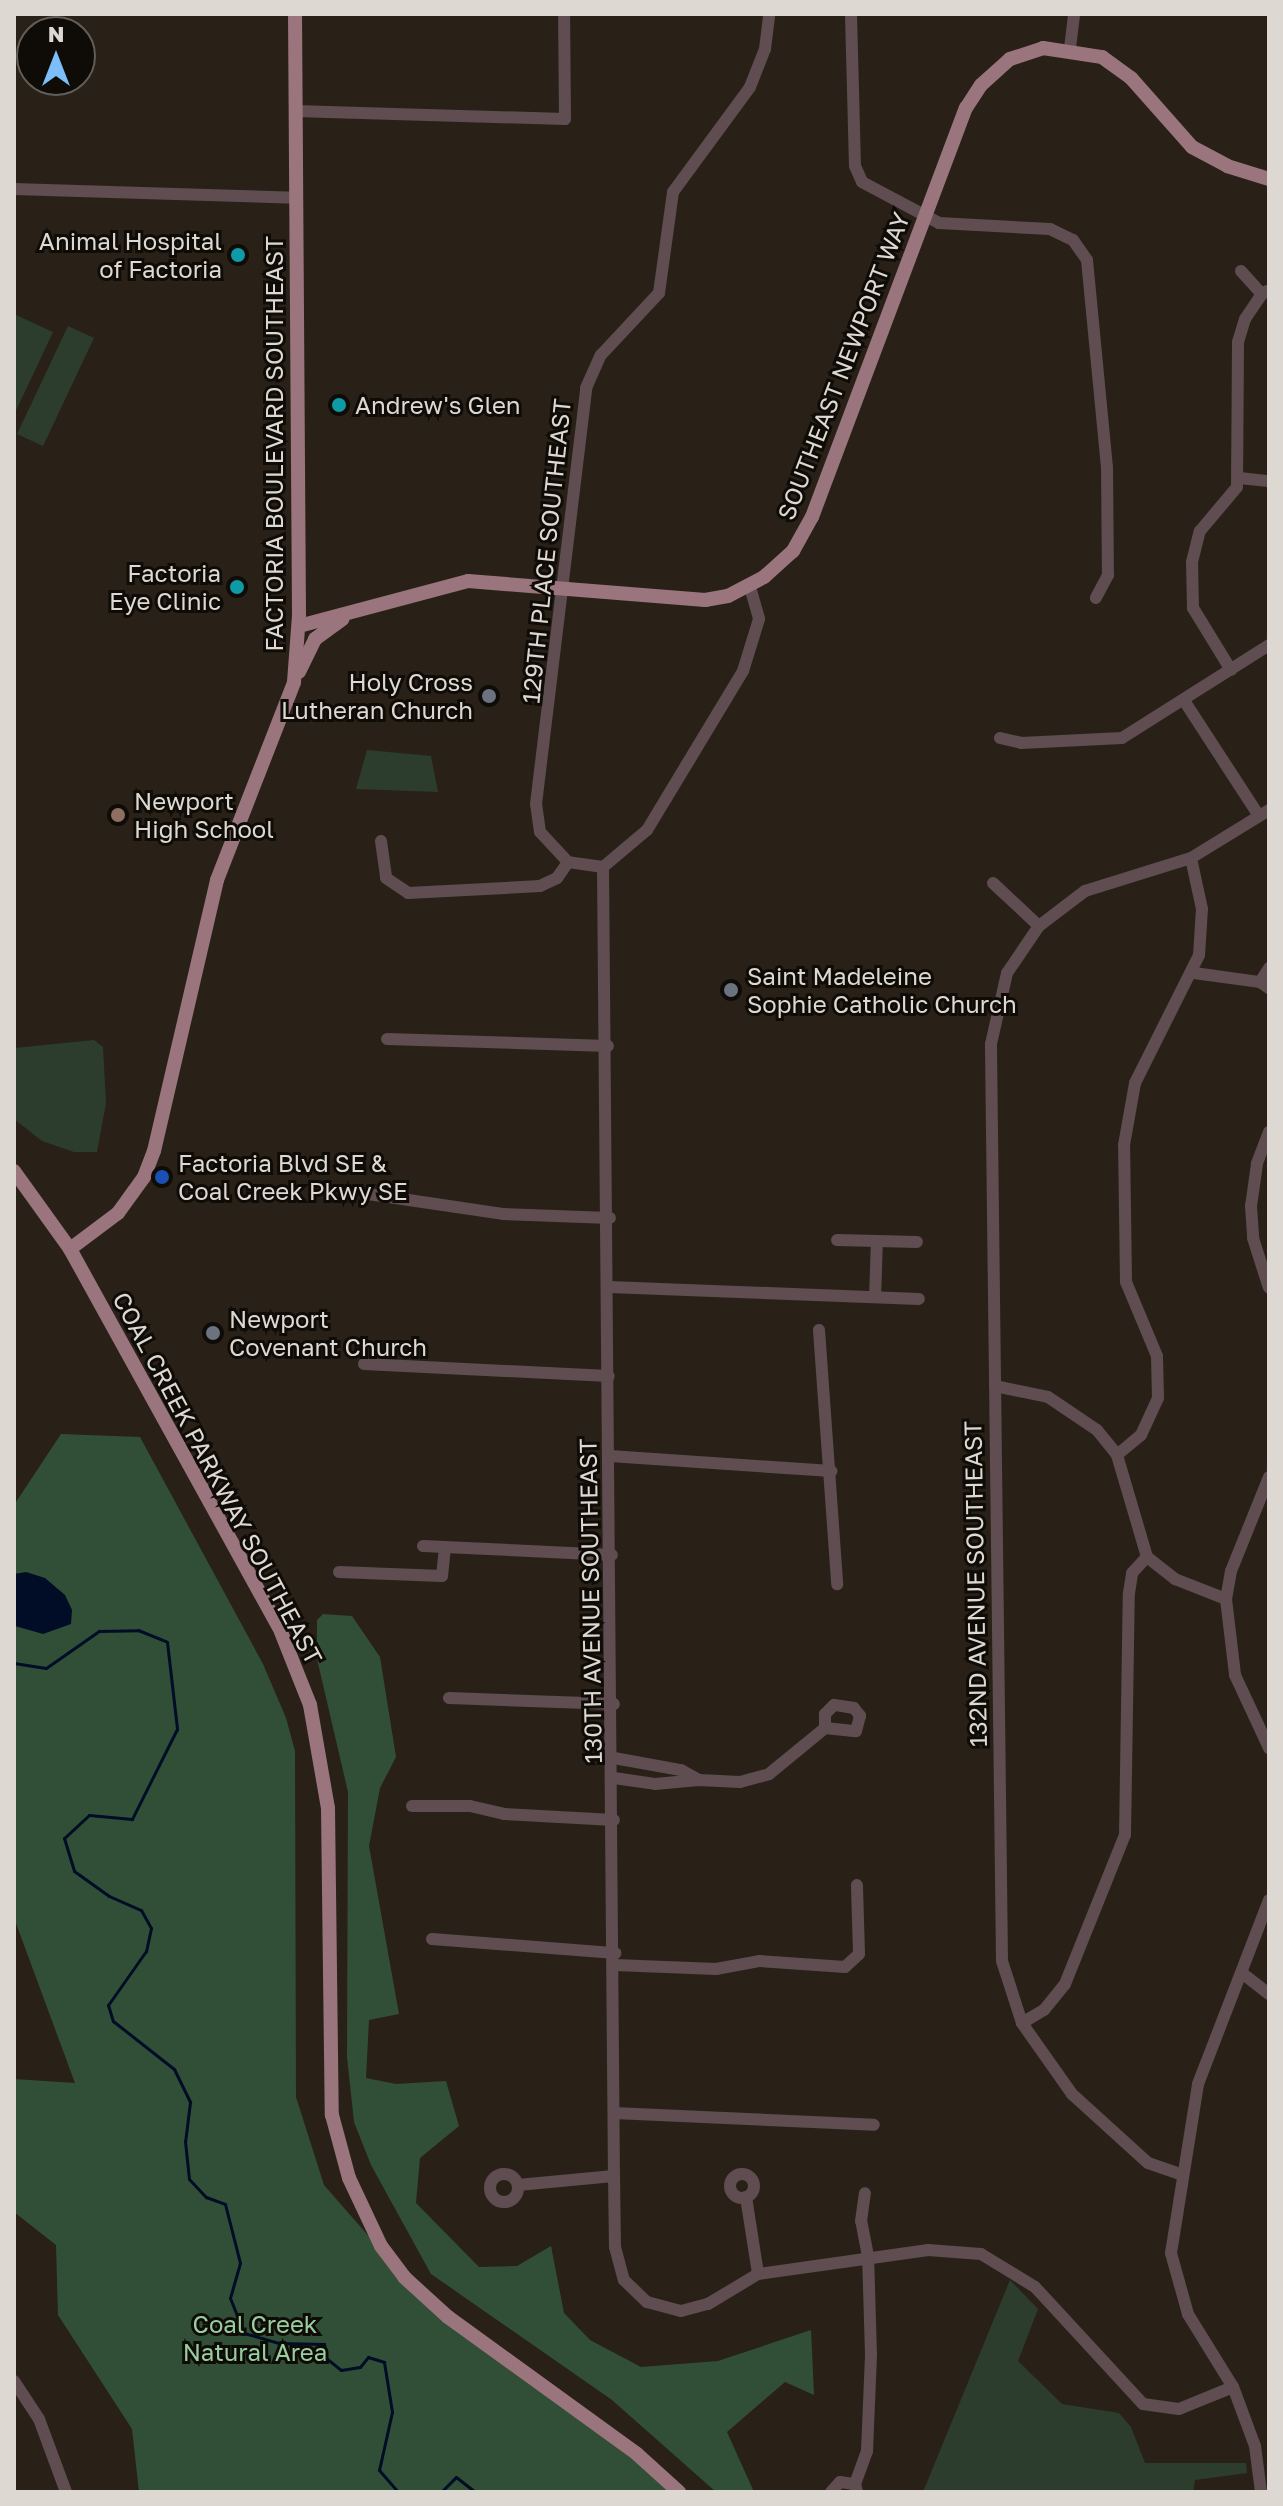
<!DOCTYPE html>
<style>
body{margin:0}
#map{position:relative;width:1283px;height:2506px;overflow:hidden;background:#292117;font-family:"Golos Text",sans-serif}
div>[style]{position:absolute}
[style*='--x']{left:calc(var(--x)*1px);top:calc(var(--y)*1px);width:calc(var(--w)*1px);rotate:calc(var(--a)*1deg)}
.green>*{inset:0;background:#2c3d2e}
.forest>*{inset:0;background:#314f36}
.water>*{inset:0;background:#010d26}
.stream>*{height:3px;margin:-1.5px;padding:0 1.5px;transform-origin:1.5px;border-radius:1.5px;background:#010d26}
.minor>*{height:12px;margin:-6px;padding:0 6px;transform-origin:6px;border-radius:6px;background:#5f4d51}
.minor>.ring{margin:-6px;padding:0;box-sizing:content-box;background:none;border:12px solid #5f4d51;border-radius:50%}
.major>*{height:14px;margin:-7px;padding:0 7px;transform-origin:7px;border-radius:7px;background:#9a757e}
.dots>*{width:22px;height:22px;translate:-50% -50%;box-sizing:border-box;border:4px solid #0f0c07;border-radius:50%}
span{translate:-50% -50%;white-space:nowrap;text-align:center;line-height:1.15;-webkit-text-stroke:6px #0f0c07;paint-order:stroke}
.poi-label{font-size:24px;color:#ddd8d1}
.right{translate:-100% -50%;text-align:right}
.left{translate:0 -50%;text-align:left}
.street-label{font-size:24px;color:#ddd8d1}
.park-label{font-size:24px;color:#98ce9f}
.frame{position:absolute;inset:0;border:16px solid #ddd8d1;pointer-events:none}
.north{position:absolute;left:16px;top:16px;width:80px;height:80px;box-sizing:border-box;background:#0f0c07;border:2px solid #615e58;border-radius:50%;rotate:0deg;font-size:22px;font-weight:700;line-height:32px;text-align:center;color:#ddd8d1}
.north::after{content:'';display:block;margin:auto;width:28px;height:36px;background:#7cbef9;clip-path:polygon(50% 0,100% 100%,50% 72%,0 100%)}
</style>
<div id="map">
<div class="green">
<i style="clip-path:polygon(14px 314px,53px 332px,14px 415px)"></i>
<i style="clip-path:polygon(68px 326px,94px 338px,43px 446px,17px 434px)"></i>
<i style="clip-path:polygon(367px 750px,431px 756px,438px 792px,356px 789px)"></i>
<i style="clip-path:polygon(94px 1040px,103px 1047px,106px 1103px,97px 1152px,74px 1152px,42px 1141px,14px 1119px,14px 1048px)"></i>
<i style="clip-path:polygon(1010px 2280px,1038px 2309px,1018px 2361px,1062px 2404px,1119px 2413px,1131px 2427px,1145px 2463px,1246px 2463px,1247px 2473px,1195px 2480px,1193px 2492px,923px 2492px)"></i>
</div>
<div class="forest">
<i style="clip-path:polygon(61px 1434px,140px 1437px,263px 1664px,286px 1718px,295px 1751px,296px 2097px,324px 2185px,407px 2280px,639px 2457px,668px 2492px,139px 2492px,132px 2429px,58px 2315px,56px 2245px,14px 2212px,14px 2079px,75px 2083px,14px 1918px,14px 1505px)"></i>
<i style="clip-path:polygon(323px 1614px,352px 1616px,380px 1657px,396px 1757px,380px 1788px,369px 1846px,399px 2014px,369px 2020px,366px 2078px,396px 2084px,446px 2081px,459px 2126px,420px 2158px,416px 2203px,479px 2267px,517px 2266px,551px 2246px,564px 2313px,590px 2340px,641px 2367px,718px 2361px,811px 2330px,814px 2395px,785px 2382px,727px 2432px,754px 2492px,716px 2492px,612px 2400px,431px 2274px,371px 2165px,354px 2122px,347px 2057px,348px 1792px,317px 1659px,317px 1620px)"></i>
</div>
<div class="water">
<i style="clip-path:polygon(26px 1572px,45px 1578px,65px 1595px,72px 1610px,71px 1624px,43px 1634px,15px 1626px,14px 1574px)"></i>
</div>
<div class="stream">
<i style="--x:14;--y:1663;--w:32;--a:9"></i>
<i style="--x:46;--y:1668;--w:65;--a:-34.9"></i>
<i style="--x:99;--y:1631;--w:39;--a:-1"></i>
<i style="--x:138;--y:1630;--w:31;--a:22"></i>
<i style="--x:167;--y:1642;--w:88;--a:83.4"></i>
<i style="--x:177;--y:1729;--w:101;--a:116.6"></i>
<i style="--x:132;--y:1819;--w:43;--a:-174.7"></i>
<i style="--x:89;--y:1815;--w:34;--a:137"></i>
<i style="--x:64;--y:1838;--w:34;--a:73"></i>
<i style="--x:74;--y:1871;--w:43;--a:35.5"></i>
<i style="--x:109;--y:1896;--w:35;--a:24"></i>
<i style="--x:141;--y:1910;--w:21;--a:61"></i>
<i style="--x:151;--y:1928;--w:24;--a:102"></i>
<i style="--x:146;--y:1951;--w:66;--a:125.1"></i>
<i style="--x:108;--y:2005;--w:17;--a:73"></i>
<i style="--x:113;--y:2021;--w:78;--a:38.2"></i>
<i style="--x:174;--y:2069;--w:37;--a:64"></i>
<i style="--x:190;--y:2102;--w:39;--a:97"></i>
<i style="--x:185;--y:2141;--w:38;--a:84"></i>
<i style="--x:189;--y:2179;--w:25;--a:47"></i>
<i style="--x:206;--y:2197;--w:20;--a:20"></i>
<i style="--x:225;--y:2204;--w:61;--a:75.7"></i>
<i style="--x:240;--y:2263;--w:36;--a:106"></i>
<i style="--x:230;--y:2298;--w:38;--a:68"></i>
<i style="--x:244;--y:2333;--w:37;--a:16"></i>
<i style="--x:280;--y:2343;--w:44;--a:1.3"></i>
<i style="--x:324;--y:2344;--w:14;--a:82"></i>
<i style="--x:326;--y:2358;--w:19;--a:39"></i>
<i style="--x:341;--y:2370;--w:19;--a:-9"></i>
<i style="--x:360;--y:2367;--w:13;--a:-51"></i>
<i style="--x:368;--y:2357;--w:17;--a:17"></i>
<i style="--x:384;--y:2362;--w:51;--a:80.9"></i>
<i style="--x:392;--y:2412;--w:59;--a:102.6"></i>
<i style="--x:379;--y:2470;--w:29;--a:49"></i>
<i style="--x:441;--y:2492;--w:21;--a:-45"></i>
<i style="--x:456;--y:2477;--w:24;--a:38"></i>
</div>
<div class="minor">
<i style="--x:851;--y:14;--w:152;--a:88.5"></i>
<i style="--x:855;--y:166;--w:17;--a:66"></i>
<i style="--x:862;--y:182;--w:87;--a:28"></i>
<i style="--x:939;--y:223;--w:111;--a:3.1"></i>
<i style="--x:1050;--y:229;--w:25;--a:26"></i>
<i style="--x:1073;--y:240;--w:24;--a:55"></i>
<i style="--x:1087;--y:260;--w:208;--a:84.5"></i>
<i style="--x:1107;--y:467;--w:108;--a:89.5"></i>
<i style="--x:1108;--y:575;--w:26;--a:118"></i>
<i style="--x:1070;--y:48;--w:34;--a:-83"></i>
<i style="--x:295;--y:111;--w:270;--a:1.7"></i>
<i style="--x:565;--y:119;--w:105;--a:-90.5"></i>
<i style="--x:14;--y:189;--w:282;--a:1.8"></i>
<i style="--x:1241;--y:271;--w:31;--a:48"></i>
<i style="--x:1262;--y:294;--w:6;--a:-31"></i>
<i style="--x:1239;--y:478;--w:30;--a:6"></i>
<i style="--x:750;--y:587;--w:33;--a:74"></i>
<i style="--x:759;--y:619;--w:54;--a:107.1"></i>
<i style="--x:743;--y:671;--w:186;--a:121.1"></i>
<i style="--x:647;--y:830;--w:57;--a:139.9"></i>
<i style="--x:603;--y:867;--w:35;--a:-172"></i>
<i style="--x:568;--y:862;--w:41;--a:-133"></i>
<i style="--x:540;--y:832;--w:28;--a:-98"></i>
<i style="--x:536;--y:804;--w:419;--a:-83.1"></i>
<i style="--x:586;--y:388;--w:36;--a:-66"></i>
<i style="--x:601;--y:355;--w:85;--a:-46.9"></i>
<i style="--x:659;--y:293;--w:102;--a:-82.1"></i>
<i style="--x:673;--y:192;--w:130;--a:-53.7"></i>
<i style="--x:750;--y:87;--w:41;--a:-68.5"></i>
<i style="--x:765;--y:49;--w:35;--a:-83"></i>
<i style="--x:1231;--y:670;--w:73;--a:-121.5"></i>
<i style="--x:1193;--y:608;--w:46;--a:-91.2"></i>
<i style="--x:1192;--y:562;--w:32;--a:-76"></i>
<i style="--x:1200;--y:531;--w:57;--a:-49.9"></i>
<i style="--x:1237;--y:487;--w:145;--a:-89.6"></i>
<i style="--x:1238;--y:342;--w:24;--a:-73"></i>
<i style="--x:1245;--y:319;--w:30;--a:-56"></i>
<i style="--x:1185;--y:702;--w:136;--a:57"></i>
<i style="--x:1000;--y:738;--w:22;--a:13"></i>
<i style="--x:1021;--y:743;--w:101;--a:-2.8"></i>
<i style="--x:1122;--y:738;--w:174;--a:-32.3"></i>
<i style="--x:381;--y:841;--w:37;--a:82"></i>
<i style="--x:386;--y:878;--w:27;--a:34"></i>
<i style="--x:408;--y:893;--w:132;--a:-3"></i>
<i style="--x:540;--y:886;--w:19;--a:-25"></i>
<i style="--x:557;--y:878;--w:19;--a:-55"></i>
<i style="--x:603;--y:867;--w:1309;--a:89.52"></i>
<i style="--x:614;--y:2176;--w:71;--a:89.2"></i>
<i style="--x:615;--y:2247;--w:34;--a:75"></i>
<i style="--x:624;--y:2280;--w:32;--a:44"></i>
<i style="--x:647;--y:2302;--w:35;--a:15"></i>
<i style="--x:681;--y:2311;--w:28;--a:-15"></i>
<i style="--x:708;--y:2304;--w:58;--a:-31"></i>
<i style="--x:758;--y:2274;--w:172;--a:-8"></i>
<i style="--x:928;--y:2250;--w:53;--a:4.3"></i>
<i style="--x:981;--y:2254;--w:63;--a:31.4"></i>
<i style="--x:1035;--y:2287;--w:159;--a:47.3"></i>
<i style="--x:1143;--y:2404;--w:36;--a:8"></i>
<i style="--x:1179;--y:2409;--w:58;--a:-22.2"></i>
<i style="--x:993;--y:883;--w:63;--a:43.1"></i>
<i style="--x:1194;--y:973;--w:67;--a:7.8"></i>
<i style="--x:1260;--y:982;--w:11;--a:34"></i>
<i style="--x:1260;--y:982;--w:17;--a:-57"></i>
<i style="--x:387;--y:1039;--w:221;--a:1.8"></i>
<i style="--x:1269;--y:1132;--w:34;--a:111"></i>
<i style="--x:1257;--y:1164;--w:42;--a:98.1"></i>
<i style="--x:1251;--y:1206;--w:32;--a:86"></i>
<i style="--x:1253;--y:1238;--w:52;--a:72.3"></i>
<i style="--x:368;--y:1194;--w:136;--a:8.4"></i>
<i style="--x:503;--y:1214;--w:107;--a:2.1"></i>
<i style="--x:837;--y:1240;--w:80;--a:1.4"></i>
<i style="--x:609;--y:1287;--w:310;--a:2.2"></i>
<i style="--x:875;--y:1297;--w:56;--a:-88"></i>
<i style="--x:819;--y:1330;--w:255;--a:85.9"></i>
<i style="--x:364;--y:1364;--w:245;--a:2.8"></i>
<i style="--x:995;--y:1386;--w:54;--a:11.7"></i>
<i style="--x:1048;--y:1397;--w:59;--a:34"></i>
<i style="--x:1097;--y:1430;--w:32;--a:51"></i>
<i style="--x:1117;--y:1455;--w:106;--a:73.6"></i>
<i style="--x:1147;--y:1557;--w:36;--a:38"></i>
<i style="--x:1175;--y:1579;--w:55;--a:21.4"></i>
<i style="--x:1117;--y:1455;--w:31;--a:-40"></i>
<i style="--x:1141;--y:1435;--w:41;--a:-65.3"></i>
<i style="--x:1158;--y:1398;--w:42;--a:-91.4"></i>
<i style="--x:1157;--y:1356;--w:80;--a:-112.7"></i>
<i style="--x:1126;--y:1282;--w:137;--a:-90.8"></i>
<i style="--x:1124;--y:1145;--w:63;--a:-79.9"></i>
<i style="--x:1135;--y:1083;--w:143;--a:-63.4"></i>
<i style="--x:1199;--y:955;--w:46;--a:-86.3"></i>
<i style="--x:1202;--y:909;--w:52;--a:-102.2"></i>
<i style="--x:610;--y:1456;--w:222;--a:3.9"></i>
<i style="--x:1269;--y:1477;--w:101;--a:112"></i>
<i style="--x:1231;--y:1571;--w:28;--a:100"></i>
<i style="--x:1226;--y:1599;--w:77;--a:83.2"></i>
<i style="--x:1235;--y:1675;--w:81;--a:65"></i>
<i style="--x:423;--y:1546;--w:189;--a:2.7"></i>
<i style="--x:339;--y:1572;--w:103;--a:2.2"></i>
<i style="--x:442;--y:1576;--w:29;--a:-84"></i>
<i style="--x:449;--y:1698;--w:165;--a:2.1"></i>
<i style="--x:614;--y:1758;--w:68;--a:10.2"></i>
<i style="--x:681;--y:1770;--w:21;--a:29"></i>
<i style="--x:699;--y:1780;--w:41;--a:2.8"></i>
<i style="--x:740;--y:1782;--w:30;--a:-15"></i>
<i style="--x:769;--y:1774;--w:72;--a:-39.4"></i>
<i style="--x:825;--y:1728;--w:31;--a:6"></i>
<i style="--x:856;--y:1731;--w:16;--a:-75"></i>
<i style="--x:860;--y:1716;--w:10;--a:-127"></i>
<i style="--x:854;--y:1708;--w:20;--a:-171"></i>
<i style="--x:834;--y:1705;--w:13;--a:135"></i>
<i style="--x:825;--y:1714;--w:14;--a:90"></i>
<i style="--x:614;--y:1778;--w:41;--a:8.3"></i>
<i style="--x:655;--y:1784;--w:44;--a:-5.2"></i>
<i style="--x:412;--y:1806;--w:58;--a:0"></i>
<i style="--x:470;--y:1806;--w:35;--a:13"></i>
<i style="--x:504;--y:1814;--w:110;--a:3.1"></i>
<i style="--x:432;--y:1939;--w:184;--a:4.4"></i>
<i style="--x:615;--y:1965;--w:101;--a:2.3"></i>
<i style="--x:716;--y:1969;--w:45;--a:-10.3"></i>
<i style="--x:760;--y:1961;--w:85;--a:4"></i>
<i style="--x:845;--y:1967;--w:19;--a:-43"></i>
<i style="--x:859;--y:1954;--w:69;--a:-91.7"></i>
<i style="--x:1242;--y:1973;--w:34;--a:38"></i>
<i style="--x:1022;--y:2023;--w:26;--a:-31"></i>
<i style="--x:1044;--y:2010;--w:33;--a:-51"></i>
<i style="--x:1065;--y:1984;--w:161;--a:-68.1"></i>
<i style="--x:1125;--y:1835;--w:242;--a:-89.1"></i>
<i style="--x:1129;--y:1593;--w:20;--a:-81"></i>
<i style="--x:1132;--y:1573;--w:22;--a:-47"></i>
<i style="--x:614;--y:2113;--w:260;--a:2.6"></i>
<i class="ring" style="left:490px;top:2174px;width:16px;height:16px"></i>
<i class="ring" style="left:730px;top:2174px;width:12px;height:12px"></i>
<i style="--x:1183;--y:2175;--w:37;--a:-161"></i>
<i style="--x:1148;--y:2163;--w:103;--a:-137.8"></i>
<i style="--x:1072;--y:2094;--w:87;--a:-125.2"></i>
<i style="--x:1022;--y:2023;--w:65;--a:-107.9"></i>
<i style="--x:1002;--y:1961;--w:917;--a:-90.69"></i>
<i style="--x:991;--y:1044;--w:73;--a:-77.3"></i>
<i style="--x:1007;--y:973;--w:57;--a:-55.8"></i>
<i style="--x:1039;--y:926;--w:58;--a:-37.3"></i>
<i style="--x:1085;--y:891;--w:111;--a:-17.3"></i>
<i style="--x:1191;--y:858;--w:92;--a:-31.6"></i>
<i style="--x:518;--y:2185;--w:96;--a:-5.4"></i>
<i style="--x:746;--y:2197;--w:78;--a:81.1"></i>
<i style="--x:14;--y:2381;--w:45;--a:56.7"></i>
<i style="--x:39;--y:2419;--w:78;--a:69.7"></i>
<i style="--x:831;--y:2492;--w:13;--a:-48"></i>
<i style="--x:840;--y:2482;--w:15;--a:8"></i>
<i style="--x:857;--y:2492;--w:8;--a:-104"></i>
<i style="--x:855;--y:2484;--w:35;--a:-70"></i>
<i style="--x:867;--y:2451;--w:96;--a:-87.6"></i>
<i style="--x:871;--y:2355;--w:99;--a:-91.7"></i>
<i style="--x:868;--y:2256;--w:36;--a:-101"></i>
<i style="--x:861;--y:2221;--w:28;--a:-82"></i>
<i style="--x:1261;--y:2492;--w:46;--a:-97.4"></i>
<i style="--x:1255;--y:2446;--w:63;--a:-110.4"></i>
<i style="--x:1233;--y:2387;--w:86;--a:-121.7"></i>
<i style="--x:1188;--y:2314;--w:63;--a:-105.6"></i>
<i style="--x:1171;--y:2253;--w:171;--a:-80.9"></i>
<i style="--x:1198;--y:2084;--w:197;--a:-68.9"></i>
</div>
<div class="major">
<i style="--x:299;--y:626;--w:175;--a:-14.9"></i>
<i style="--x:468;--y:581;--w:238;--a:4.6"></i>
<i style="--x:705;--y:600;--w:23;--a:-10"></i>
<i style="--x:728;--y:596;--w:41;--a:-27.8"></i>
<i style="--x:764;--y:577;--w:39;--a:-42"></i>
<i style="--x:793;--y:551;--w:39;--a:-61"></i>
<i style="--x:812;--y:517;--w:437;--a:-69.4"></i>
<i style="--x:966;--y:108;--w:27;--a:-57"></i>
<i style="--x:981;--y:85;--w:39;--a:-42"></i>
<i style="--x:1010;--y:59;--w:35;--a:-18"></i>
<i style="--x:1043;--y:48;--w:60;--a:8.7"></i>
<i style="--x:1102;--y:57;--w:36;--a:36"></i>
<i style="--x:1131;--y:78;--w:92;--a:48.5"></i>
<i style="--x:1192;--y:147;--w:40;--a:28"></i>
<i style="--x:1227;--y:166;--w:44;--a:17.2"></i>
<i style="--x:299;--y:672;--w:37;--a:-64"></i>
<i style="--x:315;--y:639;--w:34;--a:-36"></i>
<i style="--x:14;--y:1171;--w:96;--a:54.3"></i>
<i style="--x:70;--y:1249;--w:437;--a:61.1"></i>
<i style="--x:281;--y:1632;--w:79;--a:68.3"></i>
<i style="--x:310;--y:1705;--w:105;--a:80.1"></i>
<i style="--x:328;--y:1808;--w:307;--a:89.3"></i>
<i style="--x:332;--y:2115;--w:65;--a:74.9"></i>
<i style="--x:349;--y:2178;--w:75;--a:64.8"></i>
<i style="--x:381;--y:2246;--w:39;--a:53"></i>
<i style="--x:404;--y:2277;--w:59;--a:42.3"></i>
<i style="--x:448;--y:2317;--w:233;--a:35.9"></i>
<i style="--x:637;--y:2454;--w:57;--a:42.1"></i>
<i style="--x:70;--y:1249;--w:60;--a:-36.9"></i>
<i style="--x:118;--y:1213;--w:44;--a:-54.2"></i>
<i style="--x:144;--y:1177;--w:28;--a:-69"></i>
<i style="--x:154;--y:1151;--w:278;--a:-76.9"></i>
<i style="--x:217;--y:880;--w:212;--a:-68.7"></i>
<i style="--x:294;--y:682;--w:67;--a:-85.7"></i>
<i style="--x:299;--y:615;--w:601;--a:-90.38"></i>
</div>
<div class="dots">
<i style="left:238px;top:255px;background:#0f9aa8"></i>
<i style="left:339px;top:405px;background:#0f9aa8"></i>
<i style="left:237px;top:587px;background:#0f9aa8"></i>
<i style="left:489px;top:696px;background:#6b7280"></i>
<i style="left:118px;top:815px;background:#8d6e63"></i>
<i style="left:731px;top:990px;background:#6b7280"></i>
<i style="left:162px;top:1177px;background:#1a4fb4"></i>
<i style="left:213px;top:1333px;background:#6b7280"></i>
</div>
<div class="poi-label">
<span class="right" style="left:222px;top:255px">Animal Hospital<br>of Factoria</span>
<span class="left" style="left:355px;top:405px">Andrew's Glen</span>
<span class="right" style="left:221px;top:587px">Factoria<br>Eye Clinic</span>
<span class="right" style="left:473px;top:696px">Holy Cross<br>Lutheran Church</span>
<span class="left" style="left:134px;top:815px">Newport<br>High School</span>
<span class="left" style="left:747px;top:990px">Saint Madeleine<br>Sophie Catholic Church</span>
<span class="left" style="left:178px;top:1177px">Factoria Blvd SE &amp;<br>Coal Creek Pkwy SE</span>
<span class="left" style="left:229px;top:1333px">Newport<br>Covenant Church</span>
</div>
<div class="street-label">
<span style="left:843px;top:366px;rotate:-69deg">SOUTHEAST NEWPORT WAY</span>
<span style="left:274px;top:444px;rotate:-90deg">FACTORIA BOULEVARD SOUTHEAST</span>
<span style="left:546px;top:551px;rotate:-84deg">129TH PLACE SOUTHEAST</span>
<span style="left:218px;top:1478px;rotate:62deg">COAL CREEK PARKWAY SOUTHEAST</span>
<span style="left:975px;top:1584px;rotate:-91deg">132ND AVENUE SOUTHEAST</span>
<span style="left:590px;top:1601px;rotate:-91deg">130TH AVENUE SOUTHEAST</span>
</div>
<div class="park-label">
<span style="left:255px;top:2338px">Coal Creek<br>Natural Area</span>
</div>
<div class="frame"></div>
<div class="north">N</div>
</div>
